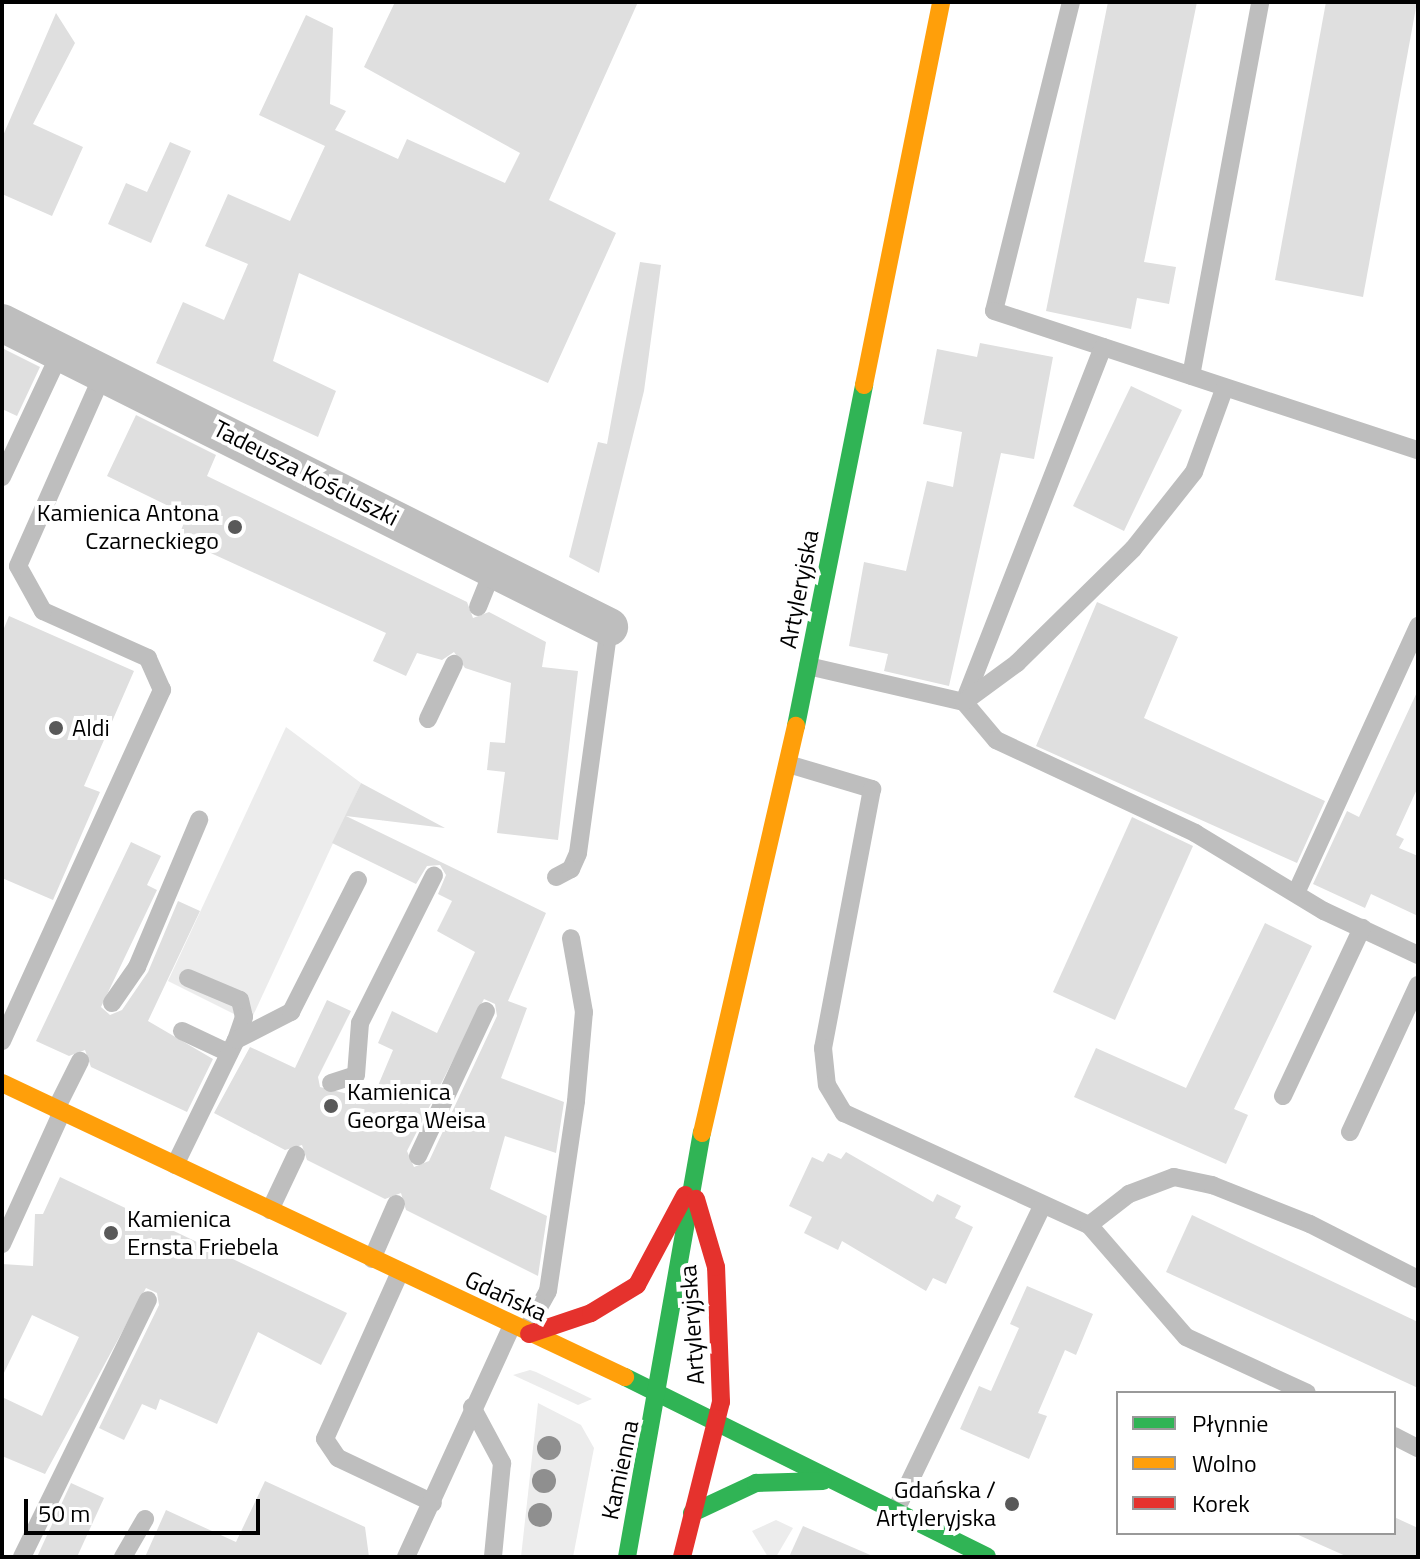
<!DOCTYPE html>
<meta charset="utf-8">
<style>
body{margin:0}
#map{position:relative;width:1420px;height:1559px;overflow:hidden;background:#fff;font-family:"Titillium Web",sans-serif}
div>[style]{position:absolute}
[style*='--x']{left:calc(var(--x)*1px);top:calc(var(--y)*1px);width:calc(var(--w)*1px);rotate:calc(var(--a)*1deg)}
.green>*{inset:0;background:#ececec}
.building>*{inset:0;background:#dfdfdf}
.lane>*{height:18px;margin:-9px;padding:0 9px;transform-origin:9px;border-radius:9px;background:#bebebe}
.street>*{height:38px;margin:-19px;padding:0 19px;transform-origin:19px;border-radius:19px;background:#bebebe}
.fast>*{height:18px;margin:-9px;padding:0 9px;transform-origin:9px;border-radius:9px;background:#30b455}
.slow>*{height:18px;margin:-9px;padding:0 9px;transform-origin:9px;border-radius:9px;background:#ff9f0a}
.jam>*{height:18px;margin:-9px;padding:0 9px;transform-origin:9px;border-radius:9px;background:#e5322d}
.trees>*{width:24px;height:24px;margin:-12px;border-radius:50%;background:#8f8f8f}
.dots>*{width:22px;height:22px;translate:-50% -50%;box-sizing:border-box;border:4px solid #fff;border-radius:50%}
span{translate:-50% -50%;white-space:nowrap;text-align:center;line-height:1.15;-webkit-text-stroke:8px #fff;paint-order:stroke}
.street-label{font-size:24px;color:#000}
.poi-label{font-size:24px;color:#000}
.right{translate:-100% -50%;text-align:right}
.left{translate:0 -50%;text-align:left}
.frame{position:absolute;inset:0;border:4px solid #000;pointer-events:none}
.legend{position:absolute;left:1116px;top:1391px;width:280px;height:144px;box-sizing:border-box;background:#fff;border:2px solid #999;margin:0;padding:10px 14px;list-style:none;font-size:24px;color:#000}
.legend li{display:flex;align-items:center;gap:16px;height:40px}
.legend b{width:40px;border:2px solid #999}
.scale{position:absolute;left:24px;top:1499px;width:236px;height:36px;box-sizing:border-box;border:4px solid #000;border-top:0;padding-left:10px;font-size:24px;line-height:28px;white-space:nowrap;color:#000;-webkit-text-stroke:6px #fff;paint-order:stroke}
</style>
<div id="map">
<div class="green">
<i style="clip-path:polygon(286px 727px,361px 783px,250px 1022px,168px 981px)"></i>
<i style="clip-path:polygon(530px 1370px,536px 1372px,592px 1399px,578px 1405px,513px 1375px)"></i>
<i style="clip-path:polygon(538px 1403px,581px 1425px,594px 1448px,573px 1557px,521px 1557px)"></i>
<i style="clip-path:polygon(776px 1520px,793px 1528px,776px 1557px,768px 1557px,752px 1531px)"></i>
</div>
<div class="building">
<i style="clip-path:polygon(395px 2px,638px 2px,549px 200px,616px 233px,548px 383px,299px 273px,273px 361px,336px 391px,318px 437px,156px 363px,183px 302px,224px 320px,248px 264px,205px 246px,228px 194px,290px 221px,325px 146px,259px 115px,306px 15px,333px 28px,330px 104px,346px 111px,335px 130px,398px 159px,407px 139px,505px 183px,520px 153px,364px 67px)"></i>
<i style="clip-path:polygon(1108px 2px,1197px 2px,1144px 262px,1176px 267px,1169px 304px,1137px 298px,1131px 329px,1046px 311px)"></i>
<i style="clip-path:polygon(1326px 2px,1417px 2px,1363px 297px,1275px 280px)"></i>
<i style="clip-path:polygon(56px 13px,75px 43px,33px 124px,83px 147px,52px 216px,2px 194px,2px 138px)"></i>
<i style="clip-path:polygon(170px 142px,191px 151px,151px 243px,108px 224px,126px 183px,147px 192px)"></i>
<i style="clip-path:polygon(640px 262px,661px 265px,644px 391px,599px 573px,569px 557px,598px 442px,607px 444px)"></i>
<i style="clip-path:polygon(980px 343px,1053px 357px,1034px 459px,1001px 453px,949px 686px,884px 671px,888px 654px,849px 646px,864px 562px,906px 571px,927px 481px,953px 487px,962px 432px,923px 424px,937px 349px,977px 357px)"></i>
<i style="clip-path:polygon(2px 348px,40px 367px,17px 416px,2px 409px)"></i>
<i style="clip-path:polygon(1131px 386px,1182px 410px,1124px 531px,1073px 506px)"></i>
<i style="clip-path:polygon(136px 415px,216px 455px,207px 476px,467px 602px,473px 618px,489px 612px,546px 642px,542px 667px,578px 671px,558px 840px,497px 833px,505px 772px,487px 770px,490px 742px,505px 743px,511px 683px,465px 668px,454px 652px,442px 660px,417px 653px,406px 676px,373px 661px,386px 633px,178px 538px,187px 515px,107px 476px)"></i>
<i style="clip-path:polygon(1097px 602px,1178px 637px,1144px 718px,1325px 801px,1297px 863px,1036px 746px)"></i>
<i style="clip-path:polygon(9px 616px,134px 671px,84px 786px,100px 792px,53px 900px,2px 878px,2px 633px)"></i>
<i style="clip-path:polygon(1418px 690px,1418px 787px,1396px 835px,1404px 839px,1399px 848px,1418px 856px,1418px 916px,1371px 894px,1365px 908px,1313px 884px,1347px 811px,1359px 817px)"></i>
<i style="clip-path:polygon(evenodd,361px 783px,445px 828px,346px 816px,546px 913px,508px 1001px,527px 1008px,501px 1078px,564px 1102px,556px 1153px,505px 1136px,490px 1189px,547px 1216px,538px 1276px,406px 1210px,401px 1193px,385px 1199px,307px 1160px,302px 1145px,285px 1150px,214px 1113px,250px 1047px,295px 1068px,327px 1000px,351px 1011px,318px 1077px,320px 1087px,372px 1100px,393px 1050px,378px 1043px,392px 1011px,437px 1033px,475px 952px,437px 931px,452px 901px,438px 894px,446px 875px,440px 865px,427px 866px,416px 884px,332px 843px,361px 783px,484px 999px,495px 1004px,497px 1016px,429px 1161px,414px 1167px,407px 1151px,484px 999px)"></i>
<i style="clip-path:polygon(1132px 817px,1193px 846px,1115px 1020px,1053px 992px)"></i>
<i style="clip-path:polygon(131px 842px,161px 856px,147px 885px,157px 890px,101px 1007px,110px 1015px,122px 1010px,148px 972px,178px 901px,200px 911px,148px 1021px,213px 1059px,187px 1112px,91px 1067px,85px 1050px,69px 1056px,36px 1041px)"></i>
<i style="clip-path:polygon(1265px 923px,1312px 946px,1234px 1109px,1248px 1115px,1226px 1164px,1074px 1097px,1096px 1048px,1186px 1088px)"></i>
<i style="clip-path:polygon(846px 1152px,933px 1202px,937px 1194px,961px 1206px,955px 1218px,973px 1227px,946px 1284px,933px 1278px,926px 1291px,842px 1241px,838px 1250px,804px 1233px,812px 1217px,789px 1206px,812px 1157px,823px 1162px,828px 1153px,841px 1159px)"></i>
<i style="clip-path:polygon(60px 1177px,347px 1313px,321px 1365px,258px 1332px,217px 1424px,160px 1399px,156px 1410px,142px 1404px,124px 1440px,99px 1428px,159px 1305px,157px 1293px,146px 1288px,45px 1474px,2px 1456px,2px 1397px,42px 1416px,79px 1337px,32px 1315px,2px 1377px,2px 1264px,33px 1266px,35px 1214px,43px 1214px)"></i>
<i style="clip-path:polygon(1192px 1215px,1418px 1322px,1418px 1388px,1166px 1272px)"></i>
<i style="clip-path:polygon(1027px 1286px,1093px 1314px,1076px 1355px,1065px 1350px,1038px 1413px,1047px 1416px,1029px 1459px,960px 1429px,979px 1386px,991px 1391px,1019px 1328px,1010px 1324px)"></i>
<i style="clip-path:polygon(265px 1481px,365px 1527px,369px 1557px,145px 1557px,166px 1510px,236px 1542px)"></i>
<i style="clip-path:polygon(71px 1483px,104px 1498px,77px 1557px,37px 1557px)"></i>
<i style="clip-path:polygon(1394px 1517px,1418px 1528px,1418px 1557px,1348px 1557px,1294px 1533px,1394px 1533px)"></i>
<i style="clip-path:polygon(803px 1526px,875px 1557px,789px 1557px)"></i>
</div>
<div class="lane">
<i style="--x:1071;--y:2;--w:318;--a:104"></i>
<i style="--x:994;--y:311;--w:446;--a:18.2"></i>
<i style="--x:1103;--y:347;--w:381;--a:111.4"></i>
<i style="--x:964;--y:702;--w:50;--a:49.9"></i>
<i style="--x:996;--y:740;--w:220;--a:25"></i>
<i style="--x:1195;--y:833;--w:151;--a:31.2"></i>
<i style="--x:1324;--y:911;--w:104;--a:25.1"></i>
<i style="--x:1191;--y:376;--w:380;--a:-79.5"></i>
<i style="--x:2;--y:477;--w:139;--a:-64.9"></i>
<i style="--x:478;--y:607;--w:40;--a:-68"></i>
<i style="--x:808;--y:666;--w:160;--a:13"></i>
<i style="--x:964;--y:702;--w:66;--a:-36.3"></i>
<i style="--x:1017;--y:663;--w:163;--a:-44.5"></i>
<i style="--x:1133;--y:549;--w:98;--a:-51.6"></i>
<i style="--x:1194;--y:472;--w:90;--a:-70"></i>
<i style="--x:428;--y:719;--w:61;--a:-64.7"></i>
<i style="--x:788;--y:764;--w:88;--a:16.6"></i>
<i style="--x:872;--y:789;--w:264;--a:100.7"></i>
<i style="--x:823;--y:1048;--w:37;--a:84"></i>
<i style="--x:827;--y:1085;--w:33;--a:59"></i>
<i style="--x:844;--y:1113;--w:269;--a:24.6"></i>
<i style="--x:1089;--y:1225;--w:51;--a:-37.8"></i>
<i style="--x:1129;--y:1194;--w:48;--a:-20.7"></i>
<i style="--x:1174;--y:1177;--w:39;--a:12"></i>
<i style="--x:1212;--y:1185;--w:105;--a:21.7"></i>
<i style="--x:1310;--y:1224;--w:121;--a:27"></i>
<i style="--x:556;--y:877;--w:17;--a:-28"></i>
<i style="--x:571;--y:869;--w:17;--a:-66"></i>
<i style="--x:578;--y:853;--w:228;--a:-82.2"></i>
<i style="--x:1296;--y:893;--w:294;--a:-65.4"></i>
<i style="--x:188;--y:978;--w:56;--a:22.9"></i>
<i style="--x:240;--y:1000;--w:17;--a:77"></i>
<i style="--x:244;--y:1017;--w:24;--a:109"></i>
<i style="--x:112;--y:1003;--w:44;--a:-55.2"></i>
<i style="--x:137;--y:967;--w:160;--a:-67.1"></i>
<i style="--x:182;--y:1031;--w:52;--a:25.1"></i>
<i style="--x:2;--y:1041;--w:386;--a:-65.5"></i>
<i style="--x:162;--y:690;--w:35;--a:-114"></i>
<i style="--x:148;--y:658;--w:115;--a:-155.9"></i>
<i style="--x:43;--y:611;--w:51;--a:-119.1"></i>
<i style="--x:18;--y:566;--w:212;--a:-66.1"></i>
<i style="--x:331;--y:1083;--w:26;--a:-18"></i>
<i style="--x:356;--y:1075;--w:52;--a:-85.6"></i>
<i style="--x:360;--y:1023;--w:165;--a:-63.4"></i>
<i style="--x:1283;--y:1096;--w:186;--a:-64.8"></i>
<i style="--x:56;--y:1109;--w:54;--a:-63.4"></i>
<i style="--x:1350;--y:1132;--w:162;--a:-65.2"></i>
<i style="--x:418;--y:1156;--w:160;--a:-64.9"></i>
<i style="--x:175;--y:1165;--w:139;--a:-64"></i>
<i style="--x:236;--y:1040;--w:62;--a:-27"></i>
<i style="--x:291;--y:1012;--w:148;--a:-63.1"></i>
<i style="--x:270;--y:1210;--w:61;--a:-64.7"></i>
<i style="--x:1089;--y:1225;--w:148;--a:49.1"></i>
<i style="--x:1186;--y:1337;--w:133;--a:24.8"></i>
<i style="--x:2;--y:1244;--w:145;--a:-65.6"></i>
<i style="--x:372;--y:1259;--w:60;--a:-66.4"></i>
<i style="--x:400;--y:1272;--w:183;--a:114.2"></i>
<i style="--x:325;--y:1439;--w:23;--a:56"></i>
<i style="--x:338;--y:1458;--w:105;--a:25.3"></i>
<i style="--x:527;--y:1329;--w:43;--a:-61.1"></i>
<i style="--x:548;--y:1291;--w:192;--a:-81.6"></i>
<i style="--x:576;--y:1101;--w:89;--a:-84.9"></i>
<i style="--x:584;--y:1012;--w:75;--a:-100"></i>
<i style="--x:472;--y:1407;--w:64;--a:61.8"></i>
<i style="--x:502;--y:1463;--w:94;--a:95.5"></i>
<i style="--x:1394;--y:1436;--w:27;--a:27"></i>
<i style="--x:895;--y:1512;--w:341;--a:-64.3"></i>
<i style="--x:22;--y:1557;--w:286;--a:-63.9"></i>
<i style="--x:123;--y:1557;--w:44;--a:-59.9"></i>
<i style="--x:406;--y:1557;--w:255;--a:-65.4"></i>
</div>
<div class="street">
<i style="--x:2;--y:323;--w:679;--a:26.6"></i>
</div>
<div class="fast">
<i style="--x:796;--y:726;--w:348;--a:-78.7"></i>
<i style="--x:625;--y:1377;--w:404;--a:26.4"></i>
<i style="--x:692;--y:1513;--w:71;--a:-25.1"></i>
<i style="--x:756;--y:1483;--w:67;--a:-1.7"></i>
<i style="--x:627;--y:1557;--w:431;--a:-80"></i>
</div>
<div class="slow">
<i style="--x:864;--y:385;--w:391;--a:-78.6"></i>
<i style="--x:2;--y:1083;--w:689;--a:25.26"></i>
<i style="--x:702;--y:1133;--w:418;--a:-77"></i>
</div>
<div class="jam">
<i style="--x:529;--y:1334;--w:65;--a:-18.7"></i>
<i style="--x:591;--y:1313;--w:54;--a:-31.3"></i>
<i style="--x:637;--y:1285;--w:102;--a:-61.9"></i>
<i style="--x:682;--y:1557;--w:160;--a:-75.9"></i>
<i style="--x:721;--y:1402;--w:135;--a:-92.1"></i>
<i style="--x:716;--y:1267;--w:71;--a:-106.4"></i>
</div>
<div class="trees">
<i style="left:549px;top:1448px"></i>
<i style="left:544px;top:1481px"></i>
<i style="left:540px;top:1515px"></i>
</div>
<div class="dots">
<i style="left:235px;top:527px;background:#595959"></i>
<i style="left:56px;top:728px;background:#595959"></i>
<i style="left:331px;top:1106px;background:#595959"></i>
<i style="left:111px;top:1233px;background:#595959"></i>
<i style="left:1012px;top:1504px;background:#595959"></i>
</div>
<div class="street-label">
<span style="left:306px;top:473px;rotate:27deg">Tadeusza Kościuszki</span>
<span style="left:799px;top:589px;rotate:-79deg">Artyleryjska</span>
<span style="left:506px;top:1296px;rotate:25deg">Gdańska</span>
<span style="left:692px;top:1325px;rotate:-94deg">Artyleryjska</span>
<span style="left:620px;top:1470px;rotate:-78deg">Kamienna</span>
</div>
<div class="poi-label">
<span class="right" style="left:219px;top:527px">Kamienica Antona<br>Czarneckiego</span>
<span class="left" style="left:72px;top:728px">Aldi</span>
<span class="left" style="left:347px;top:1106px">Kamienica<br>Georga Weisa</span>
<span class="left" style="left:127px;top:1233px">Kamienica<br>Ernsta Friebela</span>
<span class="right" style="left:996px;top:1504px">Gdańska /<br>Artyleryjska</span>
</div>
<div class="frame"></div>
<ul class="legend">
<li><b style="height:10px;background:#30b455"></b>Płynnie</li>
<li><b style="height:10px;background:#ff9f0a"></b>Wolno</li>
<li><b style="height:10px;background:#e5322d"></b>Korek</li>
</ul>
<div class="scale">50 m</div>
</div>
